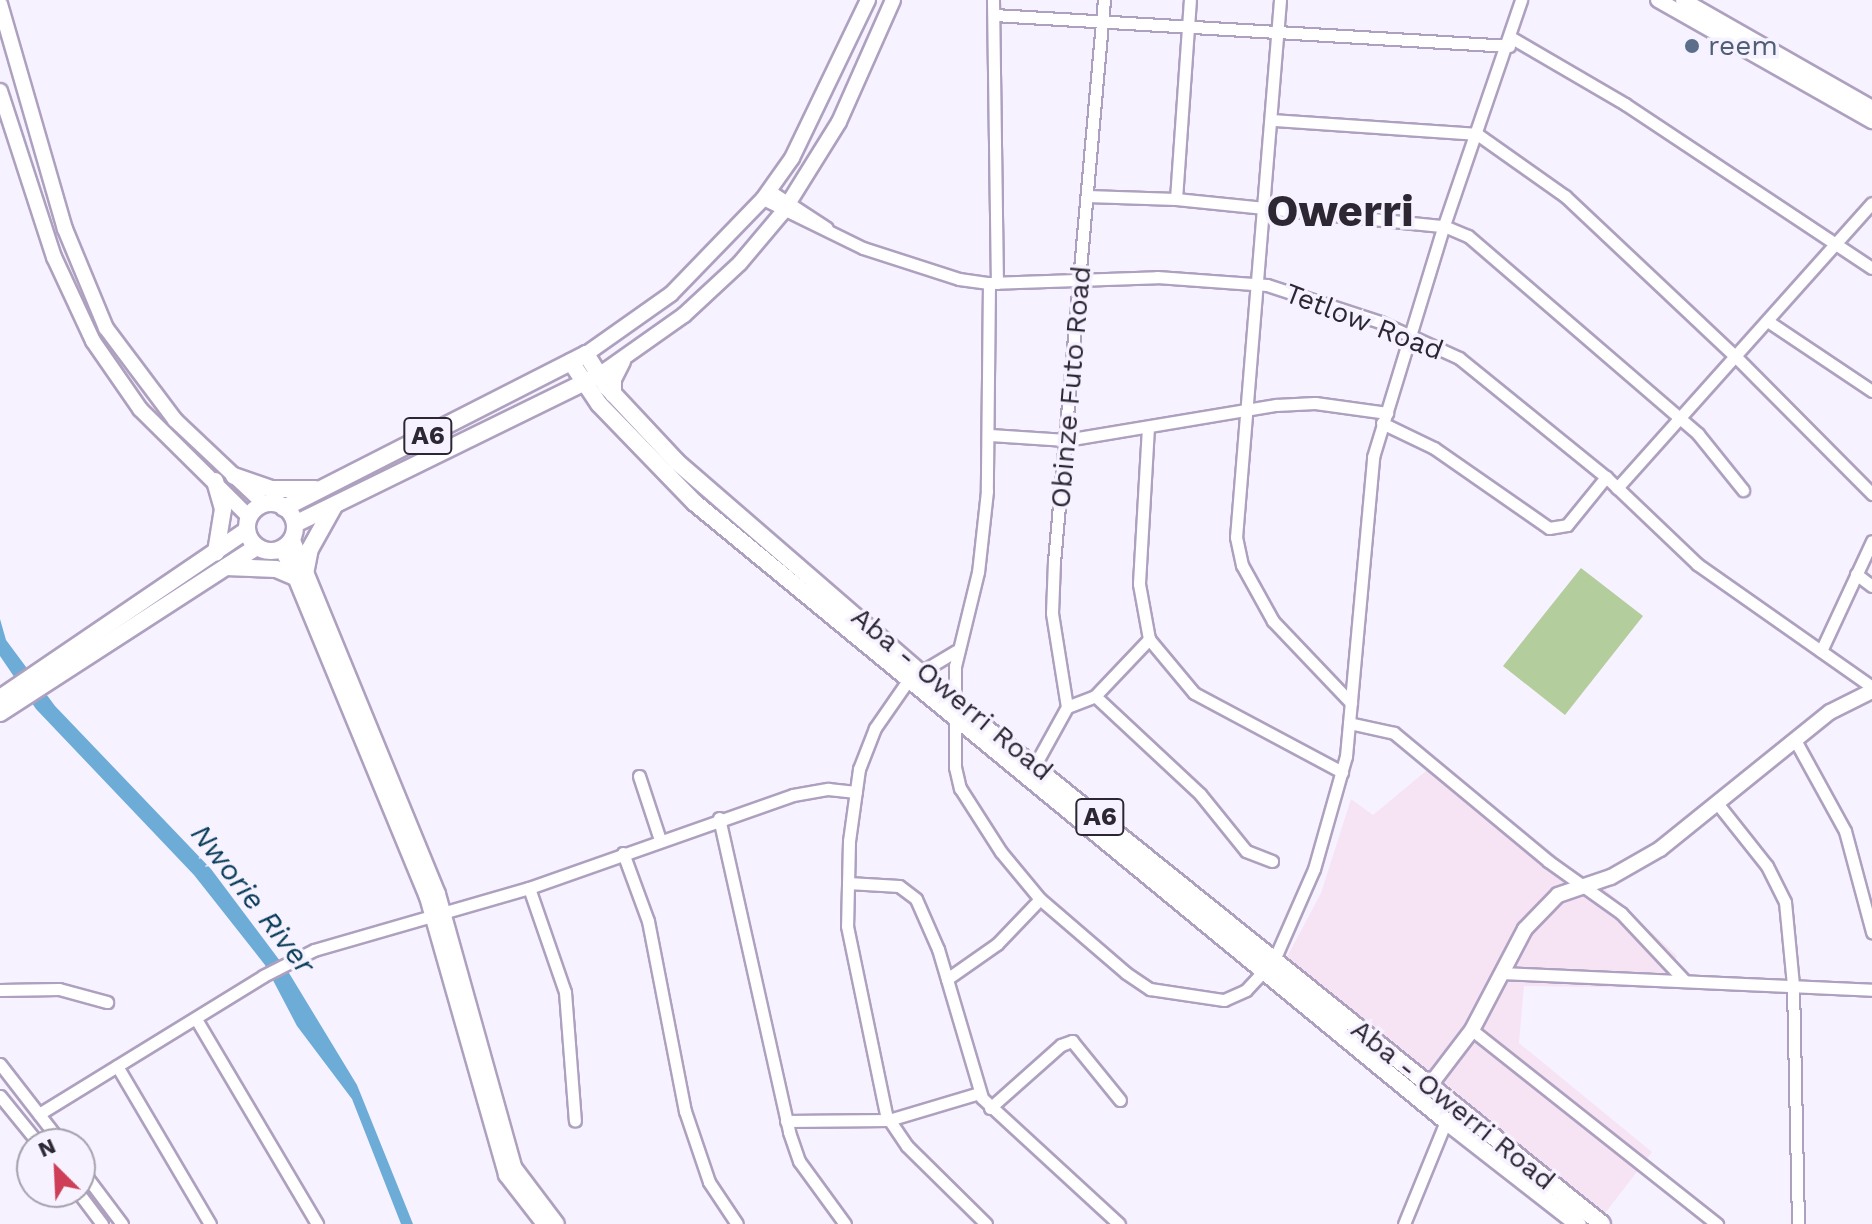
<!DOCTYPE html>
<style>
body{margin:0}
#map{position:relative;width:1872px;height:1224px;overflow:hidden;background:#f7f2ff;font-family:"Work Sans",sans-serif}
div>[style]{position:absolute}
[style*='--x']{left:calc(var(--x)*1px);top:calc(var(--y)*1px);width:calc(var(--w)*1px);rotate:calc(var(--a)*1deg)}
.commercial>*{inset:0;background:#f6e4f5}
.green>*{inset:0;background:#b3cd9c}
.water>*{inset:0;background:#6dacd7}
.roads{filter:drop-shadow(2px 0 #aea1bf) drop-shadow(-2px 0 #aea1bf) drop-shadow(0 2px #aea1bf) drop-shadow(0 -2px #aea1bf)}
.minor>*{height:11px;margin:-5.5px;padding:0 5.5px;transform-origin:5.5px;border-radius:5.5px;background:#fff}
.major>*{height:14px;margin:-7px;padding:0 7px;transform-origin:7px;border-radius:7px;background:#fff}
.highway>*{height:16px;margin:-8px;padding:0 8px;transform-origin:8px;border-radius:8px;background:#fff}
.highway>.ring{margin:-8px;padding:0;box-sizing:content-box;background:none;border:16px solid #fff;border-radius:50%}
.dots>*{width:22px;height:22px;translate:-50% -50%;box-sizing:border-box;border:4px solid #f7f2ff;border-radius:50%}
span{translate:-50% -50%;white-space:nowrap;text-align:center;line-height:1.15;-webkit-text-stroke:7px #f7f2ff;paint-order:stroke}
.shield-label span{padding:2px 6px;background:#f7f2ff;border:2px solid;border-radius:6px;-webkit-text-stroke-width:0}
.shield-label{font-size:26px;color:#2c2733;font-weight:700}
.service-label{font-size:28px;color:#4e5e75}
.left{translate:0 -50%;text-align:left}
.street-label{font-size:28px;color:#2c2733}
.water-label{font-size:30px;color:#093d5a;font-style:italic}
.town-label{font-size:44px;color:#2c2733;font-weight:700}
.north{position:absolute;left:16px;top:1128px;width:80px;height:80px;box-sizing:border-box;background:#f7f2ff;border:2px solid #a6a1ad;border-radius:50%;rotate:336deg;font-size:22px;font-weight:700;line-height:32px;text-align:center;color:#2c2733}
.north::after{content:'';display:block;margin:auto;width:28px;height:36px;background:#ce3e56;clip-path:polygon(50% 0,100% 100%,50% 72%,0 100%)}
</style>
<div id="map">
<div class="commercial">
<i style="clip-path:polygon(1438px 761px,1571px 868px,1604px 888px,1677px 956px,1662px 988px,1524px 986px,1519px 1043px,1652px 1152px,1603px 1216px,1287px 957px,1321px 893px,1351px 799px,1373px 815px)"></i>
</div>
<div class="green">
<i style="clip-path:polygon(1581px 568px,1643px 616px,1565px 715px,1503px 666px)"></i>
</div>
<div class="water">
<i style="clip-path:polygon(0 619px,6px 640px,55px 706px,211px 869px,289px 973px,357px 1085px,413px 1224px,401px 1224px,352px 1099px,297px 1026px,265px 965px,194px 875px,36px 709px,0 656px)"></i>
</div>
<div class="roads">
<div class="minor">
<i style="--x:993;--y:0;--w:283;--a:89.2"></i>
<i style="--x:1280;--y:0;--w:539;--a:94.68"></i>
<i style="--x:1236;--y:537;--w:29;--a:78"></i>
<i style="--x:1242;--y:565;--w:64;--a:61"></i>
<i style="--x:1273;--y:621;--w:113;--a:46.4"></i>
<i style="--x:994;--y:15;--w:516;--a:3.44"></i>
<i style="--x:1512;--y:38;--w:131;--a:30.3"></i>
<i style="--x:1625;--y:104;--w:296;--a:33.6"></i>
<i style="--x:1273;--y:120;--w:204;--a:3.9"></i>
<i style="--x:1477;--y:134;--w:108;--a:35.2"></i>
<i style="--x:1565;--y:196;--w:236;--a:43.3"></i>
<i style="--x:1737;--y:358;--w:192;--a:45.2"></i>
<i style="--x:769;--y:190;--w:69;--a:33.2"></i>
<i style="--x:1087;--y:196;--w:89;--a:1.9"></i>
<i style="--x:1176;--y:199;--w:269;--a:5.8"></i>
<i style="--x:1444;--y:226;--w:26;--a:23"></i>
<i style="--x:1468;--y:236;--w:303;--a:40.7"></i>
<i style="--x:1698;--y:434;--w:72;--a:51.2"></i>
<i style="--x:763;--y:199;--w:111;--a:26.1"></i>
<i style="--x:863;--y:248;--w:101;--a:17.9"></i>
<i style="--x:959;--y:279;--w:30;--a:8"></i>
<i style="--x:989;--y:283;--w:168;--a:-2"></i>
<i style="--x:1157;--y:277;--w:110;--a:4.2"></i>
<i style="--x:1267;--y:285;--w:119;--a:18.1"></i>
<i style="--x:1380;--y:322;--w:87;--a:24.5"></i>
<i style="--x:1459;--y:358;--w:189;--a:39"></i>
<i style="--x:1606;--y:477;--w:126;--a:43.7"></i>
<i style="--x:1697;--y:564;--w:214;--a:35.1"></i>
<i style="--x:1176;--y:199;--w:199;--a:-86"></i>
<i style="--x:989;--y:283;--w:208;--a:90.6"></i>
<i style="--x:987;--y:491;--w:81;--a:96.3"></i>
<i style="--x:978;--y:572;--w:97;--a:103.7"></i>
<i style="--x:955;--y:666;--w:101;--a:90"></i>
<i style="--x:955;--y:767;--w:22;--a:77"></i>
<i style="--x:960;--y:788;--w:76;--a:57.4"></i>
<i style="--x:1001;--y:852;--w:61;--a:50.3"></i>
<i style="--x:1040;--y:899;--w:113;--a:40.7"></i>
<i style="--x:1126;--y:973;--w:29;--a:34"></i>
<i style="--x:1150;--y:989;--w:75;--a:8.5"></i>
<i style="--x:1224;--y:1000;--w:24;--a:-24"></i>
<i style="--x:1246;--y:990;--w:41;--a:-47"></i>
<i style="--x:1274;--y:960;--w:99;--a:-66.3"></i>
<i style="--x:1314;--y:869;--w:117;--a:-74.2"></i>
<i style="--x:1346;--y:756;--w:300;--a:-84.8"></i>
<i style="--x:1373;--y:457;--w:239;--a:-73"></i>
<i style="--x:1443;--y:228;--w:241;--a:-71.1"></i>
<i style="--x:1769;--y:322;--w:124;--a:33.8"></i>
<i style="--x:1382;--y:423;--w:58;--a:25.7"></i>
<i style="--x:1434;--y:448;--w:140;--a:34.8"></i>
<i style="--x:1549;--y:528;--w:18;--a:-9"></i>
<i style="--x:1567;--y:525;--w:62;--a:-50.9"></i>
<i style="--x:1148;--y:427;--w:157;--a:93.3"></i>
<i style="--x:1139;--y:584;--w:56;--a:79.7"></i>
<i style="--x:1149;--y:639;--w:70;--a:50.2"></i>
<i style="--x:1194;--y:693;--w:168;--a:28.1"></i>
<i style="--x:990;--y:435;--w:76;--a:3.8"></i>
<i style="--x:1066;--y:440;--w:213;--a:-9.5"></i>
<i style="--x:1276;--y:405;--w:39;--a:-3"></i>
<i style="--x:1315;--y:403;--w:73;--a:7.9"></i>
<i style="--x:1617;--y:488;--w:382;--a:-48.2"></i>
<i style="--x:1856;--y:574;--w:20;--a:37"></i>
<i style="--x:956;--y:651;--w:55;--a:149.2"></i>
<i style="--x:909;--y:679;--w:60;--a:124.8"></i>
<i style="--x:875;--y:728;--w:44;--a:111.3"></i>
<i style="--x:859;--y:769;--w:73;--a:97.9"></i>
<i style="--x:849;--y:841;--w:85;--a:91.3"></i>
<i style="--x:847;--y:926;--w:193;--a:78.3"></i>
<i style="--x:886;--y:1115;--w:37;--a:56"></i>
<i style="--x:907;--y:1146;--w:111;--a:44.6"></i>
<i style="--x:1821;--y:651;--w:121;--a:-65.1"></i>
<i style="--x:1095;--y:696;--w:144;--a:43"></i>
<i style="--x:1200;--y:794;--w:73;--a:51.1"></i>
<i style="--x:1246;--y:851;--w:28;--a:21"></i>
<i style="--x:1067;--y:707;--w:30;--a:-21"></i>
<i style="--x:1095;--y:696;--w:79;--a:-46.5"></i>
<i style="--x:1349;--y:723;--w:46;--a:12.5"></i>
<i style="--x:1394;--y:733;--w:200;--a:39.7"></i>
<i style="--x:1548;--y:861;--w:90;--a:35.5"></i>
<i style="--x:1621;--y:913;--w:92;--a:46.8"></i>
<i style="--x:1795;--y:740;--w:104;--a:61.2"></i>
<i style="--x:1845;--y:831;--w:105;--a:75"></i>
<i style="--x:1035;--y:765;--w:66;--a:-61.1"></i>
<i style="--x:1067;--y:707;--w:95;--a:-99.1"></i>
<i style="--x:1052;--y:613;--w:51;--a:-87.8"></i>
<i style="--x:1054;--y:562;--w:564;--a:-84.92"></i>
<i style="--x:639;--y:776;--w:67;--a:71.8"></i>
<i style="--x:1717;--y:803;--w:80;--a:51.6"></i>
<i style="--x:1767;--y:866;--w:40;--a:63.4"></i>
<i style="--x:1785;--y:902;--w:83;--a:84.5"></i>
<i style="--x:1793;--y:985;--w:239;--a:88.8"></i>
<i style="--x:719;--y:818;--w:322;--a:77.4"></i>
<i style="--x:789;--y:1132;--w:31;--a:71"></i>
<i style="--x:799;--y:1161;--w:78;--a:53.9"></i>
<i style="--x:623;--y:853;--w:72;--a:69.8"></i>
<i style="--x:648;--y:921;--w:194;--a:79"></i>
<i style="--x:685;--y:1111;--w:75;--a:71.3"></i>
<i style="--x:709;--y:1182;--w:50;--a:56.3"></i>
<i style="--x:848;--y:883;--w:51;--a:3.4"></i>
<i style="--x:899;--y:886;--w:21;--a:37"></i>
<i style="--x:916;--y:899;--w:55;--a:66.3"></i>
<i style="--x:938;--y:949;--w:155;--a:73.5"></i>
<i style="--x:982;--y:1098;--w:186;--a:42.6"></i>
<i style="--x:529;--y:888;--w:110;--a:70.9"></i>
<i style="--x:565;--y:992;--w:129;--a:85.6"></i>
<i style="--x:1501;--y:973;--w:371;--a:2.6"></i>
<i style="--x:947;--y:979;--w:61;--a:-35"></i>
<i style="--x:997;--y:944;--w:62;--a:-46.3"></i>
<i style="--x:0;--y:990;--w:59;--a:-1"></i>
<i style="--x:59;--y:989;--w:50;--a:15.2"></i>
<i style="--x:196;--y:1019;--w:238;--a:59.4"></i>
<i style="--x:1472;--y:1030;--w:313;--a:38.4"></i>
<i style="--x:0;--y:1064;--w:101;--a:52.2"></i>
<i style="--x:117;--y:1066;--w:183;--a:59.5"></i>
<i style="--x:0;--y:1096;--w:62;--a:50.9"></i>
<i style="--x:990;--y:1108;--w:95;--a:-41.6"></i>
<i style="--x:1061;--y:1045;--w:12;--a:-20"></i>
<i style="--x:1072;--y:1041;--w:76;--a:50.9"></i>
<i style="--x:39;--y:1114;--w:263;--a:-31.6"></i>
<i style="--x:263;--y:976;--w:57;--a:-27"></i>
<i style="--x:314;--y:950;--w:224;--a:-16.1"></i>
<i style="--x:529;--y:888;--w:280;--a:-19.4"></i>
<i style="--x:793;--y:795;--w:36;--a:-10"></i>
<i style="--x:828;--y:789;--w:28;--a:6"></i>
<i style="--x:786;--y:1121;--w:103;--a:-0.6"></i>
<i style="--x:889;--y:1120;--w:94;--a:-16.7"></i>
<i style="--x:80;--y:1168;--w:70;--a:53.1"></i>
<i style="--x:78;--y:1192;--w:40;--a:53"></i>
<i style="--x:1404;--y:1224;--w:111;--a:-67.8"></i>
</div>
<div class="major">
<i style="--x:1658;--y:0;--w:246;--a:29.5"></i>
<i style="--x:1683;--y:0;--w:218;--a:29.7"></i>
<i style="--x:0;--y:4;--w:234;--a:73.9"></i>
<i style="--x:65;--y:229;--w:107;--a:67.5"></i>
<i style="--x:106;--y:328;--w:115;--a:53.1"></i>
<i style="--x:175;--y:420;--w:122;--a:43.3"></i>
<i style="--x:0;--y:91;--w:175;--a:72"></i>
<i style="--x:54;--y:257;--w:93;--a:65.1"></i>
<i style="--x:93;--y:341;--w:83;--a:55.3"></i>
<i style="--x:140;--y:409;--w:153;--a:44.7"></i>
<i style="--x:586;--y:354;--w:104;--a:-35.2"></i>
<i style="--x:671;--y:294;--w:132;--a:-45.9"></i>
<i style="--x:763;--y:199;--w:50;--a:-54.7"></i>
<i style="--x:792;--y:158;--w:175;--a:-64.3"></i>
<i style="--x:599;--y:375;--w:104;--a:-35.2"></i>
<i style="--x:684;--y:315;--w:76;--a:-42.9"></i>
<i style="--x:740;--y:263;--w:67;--a:-49.9"></i>
<i style="--x:783;--y:212;--w:106;--a:-58.1"></i>
<i style="--x:839;--y:122;--w:133;--a:-66.1"></i>
<i style="--x:292;--y:538;--w:385;--a:67.7"></i>
<i style="--x:438;--y:894;--w:283;--a:74.4"></i>
<i style="--x:514;--y:1167;--w:71;--a:53"></i>
<i style="--x:277;--y:550;--w:6;--a:18"></i>
<i style="--x:283;--y:552;--w:28;--a:64"></i>
<i style="--x:295;--y:577;--w:346;--a:67.6"></i>
<i style="--x:427;--y:897;--w:289;--a:74.1"></i>
<i style="--x:506;--y:1175;--w:62;--a:52.2"></i>
<i style="--x:1424;--y:1093;--w:79;--a:-52.7"></i>
<i style="--x:1472;--y:1030;--w:114;--a:-62.3"></i>
<i style="--x:1525;--y:929;--w:47;--a:-45.9"></i>
<i style="--x:1558;--y:895;--w:56;--a:-18.8"></i>
<i style="--x:1611;--y:877;--w:56;--a:-29.7"></i>
<i style="--x:1660;--y:849;--w:218;--a:-38.9"></i>
<i style="--x:1830;--y:712;--w:47;--a:-26.6"></i>
</div>
<div class="highway">
<i style="--x:571;--y:362;--w:50;--a:56.3"></i>
<i style="--x:599;--y:404;--w:138;--a:45.9"></i>
<i style="--x:695;--y:503;--w:973;--a:39.45"></i>
<i style="--x:1446;--y:1121;--w:167;--a:38"></i>
<i style="--x:613;--y:394;--w:15;--a:-90"></i>
<i style="--x:613;--y:379;--w:20;--a:-63"></i>
<i style="--x:234;--y:476;--w:39;--a:19"></i>
<i style="--x:271;--y:489;--w:44;--a:0"></i>
<i style="--x:215;--y:481;--w:29;--a:74"></i>
<i style="--x:223;--y:509;--w:44;--a:99.2"></i>
<i class="ring" style="left:247px;top:503px;width:32px;height:32px"></i>
<i style="--x:284;--y:508;--w:339;--a:-27"></i>
<i style="--x:586;--y:354;--w:38;--a:58"></i>
<i style="--x:606;--y:386;--w:104;--a:46.9"></i>
<i style="--x:677;--y:462;--w:369;--a:40.9"></i>
<i style="--x:956;--y:704;--w:829;--a:38.83"></i>
<i style="--x:295;--y:524;--w:334;--a:-26.1"></i>
<i style="--x:226;--y:567;--w:50;--a:2.3"></i>
<i style="--x:276;--y:569;--w:21;--a:23"></i>
<i style="--x:305;--y:574;--w:25;--a:-79"></i>
<i style="--x:310;--y:549;--w:49;--a:-60.8"></i>
<i style="--x:0;--y:698;--w:299;--a:-34.2"></i>
<i style="--x:0;--y:713;--w:306;--a:-32.9"></i>
</div>
</div>
<div class="dots">
<i style="left:1692px;top:46px;background:#5c6f8a"></i>
</div>
<div class="shield-label">
<span style="left:428px;top:436px">A6</span>
<span style="left:1100px;top:817px">A6</span>
</div>
<div class="service-label">
<span class="left" style="left:1708px;top:46px">reem</span>
</div>
<div class="street-label">
<span style="left:1364px;top:322px;rotate:21deg">Tetlow Road</span>
<span style="left:1071px;top:387px;rotate:-85deg">Obinze Futo Road</span>
<span style="left:952px;top:694px;rotate:40deg">Aba - Owerri Road</span>
<span style="left:1453px;top:1105px;rotate:39deg">Aba - Owerri Road</span>
</div>
<div class="water-label">
<span style="left:253px;top:899px;rotate:52deg">Nworie River</span>
</div>
<div class="town-label">
<span style="left:1340px;top:211px">Owerri</span>
</div>
<div class="north">N</div>
</div>
